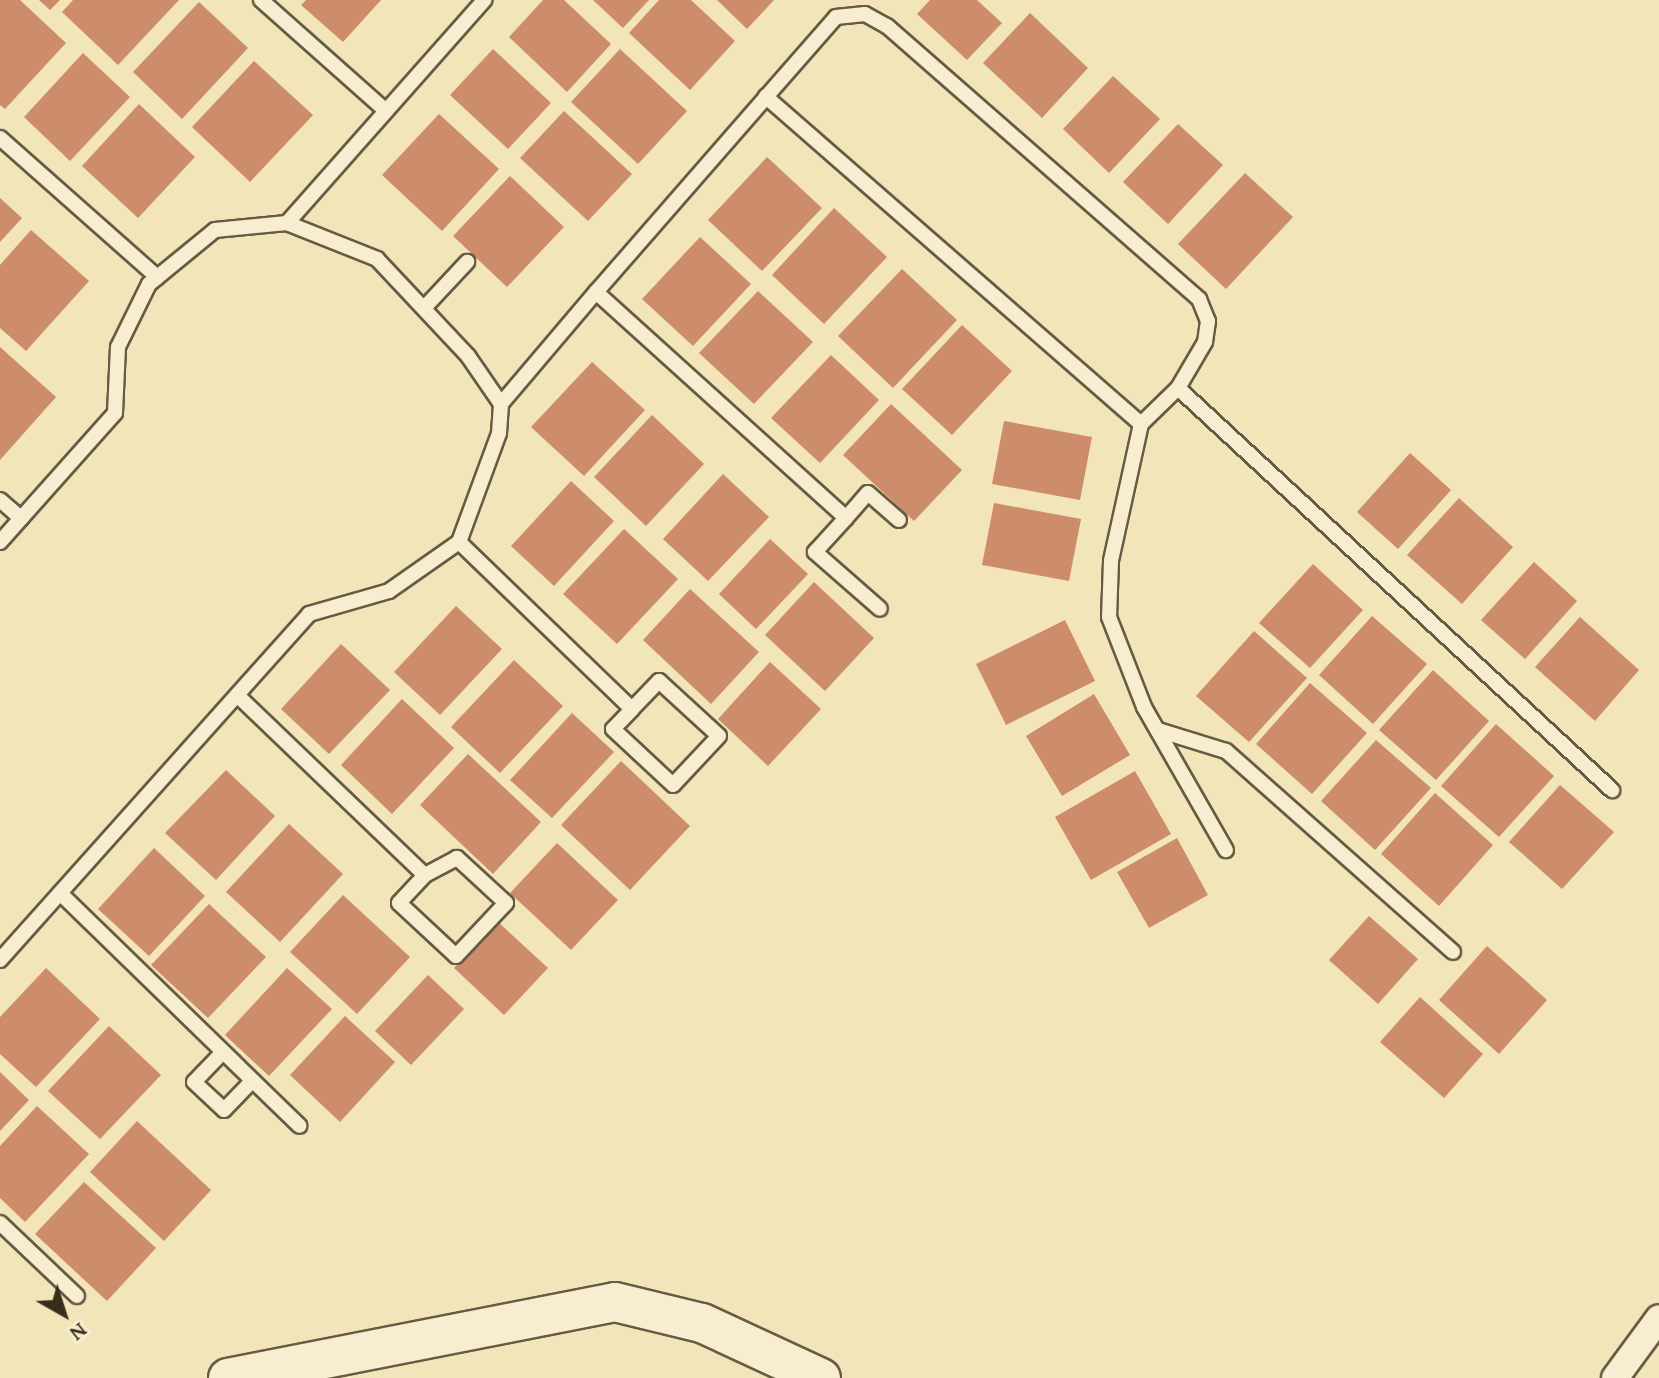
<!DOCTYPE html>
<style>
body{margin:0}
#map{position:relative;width:1659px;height:1378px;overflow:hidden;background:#f2e5b9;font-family:"Gentium Book Plus",serif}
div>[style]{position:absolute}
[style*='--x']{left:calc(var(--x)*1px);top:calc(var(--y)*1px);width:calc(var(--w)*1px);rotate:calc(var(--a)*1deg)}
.building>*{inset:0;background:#cd8c6a}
.roads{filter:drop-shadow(2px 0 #675b43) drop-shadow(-2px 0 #675b43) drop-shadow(0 2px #675b43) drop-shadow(0 -2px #675b43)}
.lane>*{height:14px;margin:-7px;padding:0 7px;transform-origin:7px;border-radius:7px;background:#f7eed2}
.street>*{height:26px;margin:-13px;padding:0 13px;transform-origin:13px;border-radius:13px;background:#f7eed2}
.secondary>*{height:38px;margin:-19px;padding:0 19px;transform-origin:19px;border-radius:19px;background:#f7eed2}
span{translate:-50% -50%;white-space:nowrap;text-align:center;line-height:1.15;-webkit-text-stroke:6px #f7eed2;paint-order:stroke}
.north{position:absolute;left:24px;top:1274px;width:80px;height:80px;-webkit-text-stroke:6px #f7eed2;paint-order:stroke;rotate:141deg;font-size:22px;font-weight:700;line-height:32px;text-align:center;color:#392d1c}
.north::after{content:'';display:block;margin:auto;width:28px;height:36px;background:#392d1c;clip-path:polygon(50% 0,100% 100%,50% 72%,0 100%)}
</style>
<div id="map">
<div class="building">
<i style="clip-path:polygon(0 0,20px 0,66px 43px,5px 109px,0 105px)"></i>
<i style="clip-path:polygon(39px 0,60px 0,50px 10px)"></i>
<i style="clip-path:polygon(73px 0,179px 0,118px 65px,62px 12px)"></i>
<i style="clip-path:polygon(306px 0,381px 0,343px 42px,301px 5px)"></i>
<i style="clip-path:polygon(543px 0,564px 0,611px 44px,567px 92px,509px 37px)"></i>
<i style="clip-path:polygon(593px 0,649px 0,623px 28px)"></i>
<i style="clip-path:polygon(659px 0,691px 0,735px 41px,690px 90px,629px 33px)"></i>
<i style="clip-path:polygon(717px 0,774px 0,747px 29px)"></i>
<i style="clip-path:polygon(930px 0,977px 0,1002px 23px,967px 60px,917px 14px)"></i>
<i style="clip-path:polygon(199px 2px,248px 48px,182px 119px,133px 72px)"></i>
<i style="clip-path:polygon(1030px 13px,1088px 68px,1042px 118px,983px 63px)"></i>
<i style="clip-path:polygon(493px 49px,551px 103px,508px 149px,450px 95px)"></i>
<i style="clip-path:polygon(620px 49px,687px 111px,638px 164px,571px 102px)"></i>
<i style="clip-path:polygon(83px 53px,130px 97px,70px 161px,24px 117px)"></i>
<i style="clip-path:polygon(254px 61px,313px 115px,250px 182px,192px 127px)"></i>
<i style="clip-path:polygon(1113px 76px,1160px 119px,1109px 173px,1063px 129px)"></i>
<i style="clip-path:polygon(139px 104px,195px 157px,138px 218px,82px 166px)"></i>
<i style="clip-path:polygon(564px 111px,632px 174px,588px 221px,520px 158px)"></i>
<i style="clip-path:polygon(439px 114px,499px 169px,442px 231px,382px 175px)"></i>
<i style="clip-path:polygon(1178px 124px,1223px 165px,1168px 224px,1123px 182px)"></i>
<i style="clip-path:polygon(767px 157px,822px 208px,762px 271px,708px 220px)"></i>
<i style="clip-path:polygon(1245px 173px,1293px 217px,1226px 289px,1178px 244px)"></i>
<i style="clip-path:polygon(510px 176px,564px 227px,507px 287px,453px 236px)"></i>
<i style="clip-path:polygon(0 198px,22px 218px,0 242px)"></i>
<i style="clip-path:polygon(834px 208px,887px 257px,824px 324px,772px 275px)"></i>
<i style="clip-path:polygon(31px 230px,89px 281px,26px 351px,0 328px,0 265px)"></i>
<i style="clip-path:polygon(700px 237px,751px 284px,693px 346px,642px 299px)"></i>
<i style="clip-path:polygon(902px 269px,957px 320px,893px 388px,838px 336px)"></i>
<i style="clip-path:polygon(758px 291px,813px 342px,754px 404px,699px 353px)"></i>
<i style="clip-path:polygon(962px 325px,1012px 371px,952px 435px,902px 389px)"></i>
<i style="clip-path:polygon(0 347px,56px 397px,0 460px)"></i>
<i style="clip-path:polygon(831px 355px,879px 400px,820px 463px,771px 418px)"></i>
<i style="clip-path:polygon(592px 362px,645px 410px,584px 476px,531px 427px)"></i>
<i style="clip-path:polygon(891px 404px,962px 470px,914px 521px,843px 455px)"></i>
<i style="clip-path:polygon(652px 415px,704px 464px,646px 526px,594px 477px)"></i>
<i style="clip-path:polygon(1004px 421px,1092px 437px,1080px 500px,992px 484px)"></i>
<i style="clip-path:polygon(1410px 453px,1451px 490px,1398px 549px,1357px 512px)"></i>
<i style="clip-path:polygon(723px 474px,769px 517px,708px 581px,663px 539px)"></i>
<i style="clip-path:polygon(571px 481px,614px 521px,554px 586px,511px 546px)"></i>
<i style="clip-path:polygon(1459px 498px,1513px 547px,1462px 604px,1407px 555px)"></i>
<i style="clip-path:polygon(994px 503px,1081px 519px,1069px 581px,982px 565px)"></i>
<i style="clip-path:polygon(624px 529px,678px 579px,617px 644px,563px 594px)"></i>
<i style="clip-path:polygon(770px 539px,808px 574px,756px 629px,719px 594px)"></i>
<i style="clip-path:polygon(1534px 562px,1577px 601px,1525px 659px,1481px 620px)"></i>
<i style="clip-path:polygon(1313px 564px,1363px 610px,1310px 668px,1259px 623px)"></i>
<i style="clip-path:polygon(814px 582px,874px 638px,825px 691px,765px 635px)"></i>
<i style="clip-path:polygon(690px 589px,759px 652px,711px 704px,643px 640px)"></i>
<i style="clip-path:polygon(456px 606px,502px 649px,440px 715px,394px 672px)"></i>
<i style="clip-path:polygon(1372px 616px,1427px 664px,1373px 724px,1319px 675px)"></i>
<i style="clip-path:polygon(1580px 617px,1639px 670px,1595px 721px,1535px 667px)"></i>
<i style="clip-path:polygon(1065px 620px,1095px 681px,1006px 725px,976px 664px)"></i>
<i style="clip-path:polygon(1254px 631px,1307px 678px,1249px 742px,1196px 696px)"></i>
<i style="clip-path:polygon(341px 644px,390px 690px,329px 754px,281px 709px)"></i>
<i style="clip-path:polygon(514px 660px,563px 706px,500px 773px,451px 727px)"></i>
<i style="clip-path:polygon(770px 662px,821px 709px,768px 766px,718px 719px)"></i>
<i style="clip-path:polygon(1433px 670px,1489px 721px,1436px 780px,1379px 730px)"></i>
<i style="clip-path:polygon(1310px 683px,1367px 733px,1312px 794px,1256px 744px)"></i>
<i style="clip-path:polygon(1094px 694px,1130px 755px,1062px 796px,1026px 736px)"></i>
<i style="clip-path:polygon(402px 699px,454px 748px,392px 814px,341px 765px)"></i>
<i style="clip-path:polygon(572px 713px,614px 752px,552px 818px,510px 780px)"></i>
<i style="clip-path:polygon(1496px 724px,1554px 776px,1499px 837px,1441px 786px)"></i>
<i style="clip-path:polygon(1376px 740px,1431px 788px,1375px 850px,1321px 801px)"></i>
<i style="clip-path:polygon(468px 754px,541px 822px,493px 874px,420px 805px)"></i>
<i style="clip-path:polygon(621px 761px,690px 826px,630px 890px,561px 825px)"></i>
<i style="clip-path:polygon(226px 770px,275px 816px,216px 880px,165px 833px)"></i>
<i style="clip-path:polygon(1135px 771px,1171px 834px,1091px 880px,1055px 817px)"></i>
<i style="clip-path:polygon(1560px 785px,1614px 832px,1562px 889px,1509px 842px)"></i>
<i style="clip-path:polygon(1435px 793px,1493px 845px,1439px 906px,1381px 854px)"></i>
<i style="clip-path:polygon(289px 824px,343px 874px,280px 942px,226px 892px)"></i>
<i style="clip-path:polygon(1177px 838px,1208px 895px,1149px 928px,1117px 872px)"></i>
<i style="clip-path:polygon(557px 843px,618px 900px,571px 950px,510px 893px)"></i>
<i style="clip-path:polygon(154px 848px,205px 896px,149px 956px,98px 909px)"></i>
<i style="clip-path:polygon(343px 895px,410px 957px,357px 1014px,290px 952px)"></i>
<i style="clip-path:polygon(209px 904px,266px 957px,208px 1018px,151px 965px)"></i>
<i style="clip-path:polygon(1369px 916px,1418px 959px,1378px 1004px,1329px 960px)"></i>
<i style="clip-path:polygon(497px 921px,548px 968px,504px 1015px,454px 968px)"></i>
<i style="clip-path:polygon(1487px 946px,1547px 1000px,1499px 1054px,1439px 1000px)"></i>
<i style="clip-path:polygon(46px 968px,100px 1019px,36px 1087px,0 1054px,0 1017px)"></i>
<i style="clip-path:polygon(287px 968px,332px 1009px,269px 1076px,225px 1035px)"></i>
<i style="clip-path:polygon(428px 975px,464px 1009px,411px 1065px,375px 1031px)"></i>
<i style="clip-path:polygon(1420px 997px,1483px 1054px,1444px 1098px,1380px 1042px)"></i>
<i style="clip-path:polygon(345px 1016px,395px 1062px,340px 1122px,290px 1075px)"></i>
<i style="clip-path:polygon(109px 1026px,161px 1075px,100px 1139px,48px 1091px)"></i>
<i style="clip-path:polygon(0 1072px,29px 1100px,0 1131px)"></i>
<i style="clip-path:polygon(37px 1106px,89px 1154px,25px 1222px,0 1198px,0 1146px)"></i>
<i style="clip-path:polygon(137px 1121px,211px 1190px,164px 1241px,90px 1172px)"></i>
<i style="clip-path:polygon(84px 1182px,156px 1248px,107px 1301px,35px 1234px)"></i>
</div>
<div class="roads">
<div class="lane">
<i style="--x:261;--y:0;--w:167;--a:41.6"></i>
<i style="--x:0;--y:138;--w:210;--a:41.5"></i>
<i style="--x:287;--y:223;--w:97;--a:21.8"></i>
<i style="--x:377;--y:259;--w:133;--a:46.8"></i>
<i style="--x:468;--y:356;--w:58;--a:55.5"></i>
<i style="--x:596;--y:292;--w:337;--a:42.1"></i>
<i style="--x:846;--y:518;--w:33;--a:-49"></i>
<i style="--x:868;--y:493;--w:41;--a:41.1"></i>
<i style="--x:425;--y:307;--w:62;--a:-47"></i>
<i style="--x:1178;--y:388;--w:592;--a:42.81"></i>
<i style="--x:1141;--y:424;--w:140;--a:102.4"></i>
<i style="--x:1111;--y:561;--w:56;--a:92"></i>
<i style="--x:1109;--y:617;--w:97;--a:68.7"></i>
<i style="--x:1144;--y:707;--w:165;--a:60.2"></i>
<i style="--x:0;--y:500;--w:28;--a:41"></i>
<i style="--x:846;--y:518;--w:46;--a:132.4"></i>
<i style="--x:815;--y:552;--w:86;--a:41.2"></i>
<i style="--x:0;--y:542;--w:173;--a:-48.3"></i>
<i style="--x:115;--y:413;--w:66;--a:-87.4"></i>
<i style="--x:118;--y:347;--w:70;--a:-63.8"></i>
<i style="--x:149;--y:284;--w:85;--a:-39.3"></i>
<i style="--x:215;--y:230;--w:72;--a:-5.6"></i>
<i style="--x:287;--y:223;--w:298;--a:-48.5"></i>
<i style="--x:459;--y:542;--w:240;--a:44"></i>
<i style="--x:632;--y:709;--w:39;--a:-46"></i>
<i style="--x:659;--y:681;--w:81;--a:42.5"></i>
<i style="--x:719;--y:736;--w:67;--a:133.2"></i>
<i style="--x:673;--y:785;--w:82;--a:-137"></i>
<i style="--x:613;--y:729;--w:28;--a:-46"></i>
<i style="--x:237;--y:695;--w:260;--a:43.8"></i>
<i style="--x:425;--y:875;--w:38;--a:133"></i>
<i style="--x:399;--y:903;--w:78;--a:42.9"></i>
<i style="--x:456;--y:956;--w:73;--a:-46.7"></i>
<i style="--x:506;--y:903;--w:67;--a:-137.4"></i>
<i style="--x:457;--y:858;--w:36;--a:152"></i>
<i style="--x:1158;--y:730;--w:71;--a:17.2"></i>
<i style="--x:1226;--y:751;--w:303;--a:41.5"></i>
<i style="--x:60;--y:893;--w:334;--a:44.2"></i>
<i style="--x:0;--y:960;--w:464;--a:-48.2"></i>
<i style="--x:309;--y:614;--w:83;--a:-16"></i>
<i style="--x:389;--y:591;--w:85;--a:-35"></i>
<i style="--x:459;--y:542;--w:116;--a:-69.8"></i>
<i style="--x:499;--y:433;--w:29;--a:-86"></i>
<i style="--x:501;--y:404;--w:147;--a:-49.7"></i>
<i style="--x:596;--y:292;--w:259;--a:-48.9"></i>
<i style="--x:766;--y:97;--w:106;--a:-48.8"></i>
<i style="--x:836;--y:17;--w:29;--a:-6"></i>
<i style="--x:865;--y:14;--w:25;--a:29"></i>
<i style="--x:887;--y:26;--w:415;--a:41.2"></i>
<i style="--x:1199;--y:299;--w:24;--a:68"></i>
<i style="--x:1208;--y:321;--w:21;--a:98"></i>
<i style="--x:1205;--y:342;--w:53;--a:120.4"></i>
<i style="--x:1178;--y:388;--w:52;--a:135.8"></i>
<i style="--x:1141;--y:424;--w:498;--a:-138.9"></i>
<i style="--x:222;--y:1053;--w:40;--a:134"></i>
<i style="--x:194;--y:1082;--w:41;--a:43"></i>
<i style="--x:224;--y:1110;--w:40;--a:-46"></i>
<i style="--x:0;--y:1223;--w:106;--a:43.5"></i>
</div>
<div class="street">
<i style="--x:1615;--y:1378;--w:74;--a:-53.7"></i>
</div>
<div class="secondary">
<i style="--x:228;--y:1378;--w:394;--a:-11.1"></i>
<i style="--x:615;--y:1302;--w:89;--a:13.6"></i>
<i style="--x:702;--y:1323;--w:131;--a:24.8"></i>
</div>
</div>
<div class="north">N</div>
</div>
